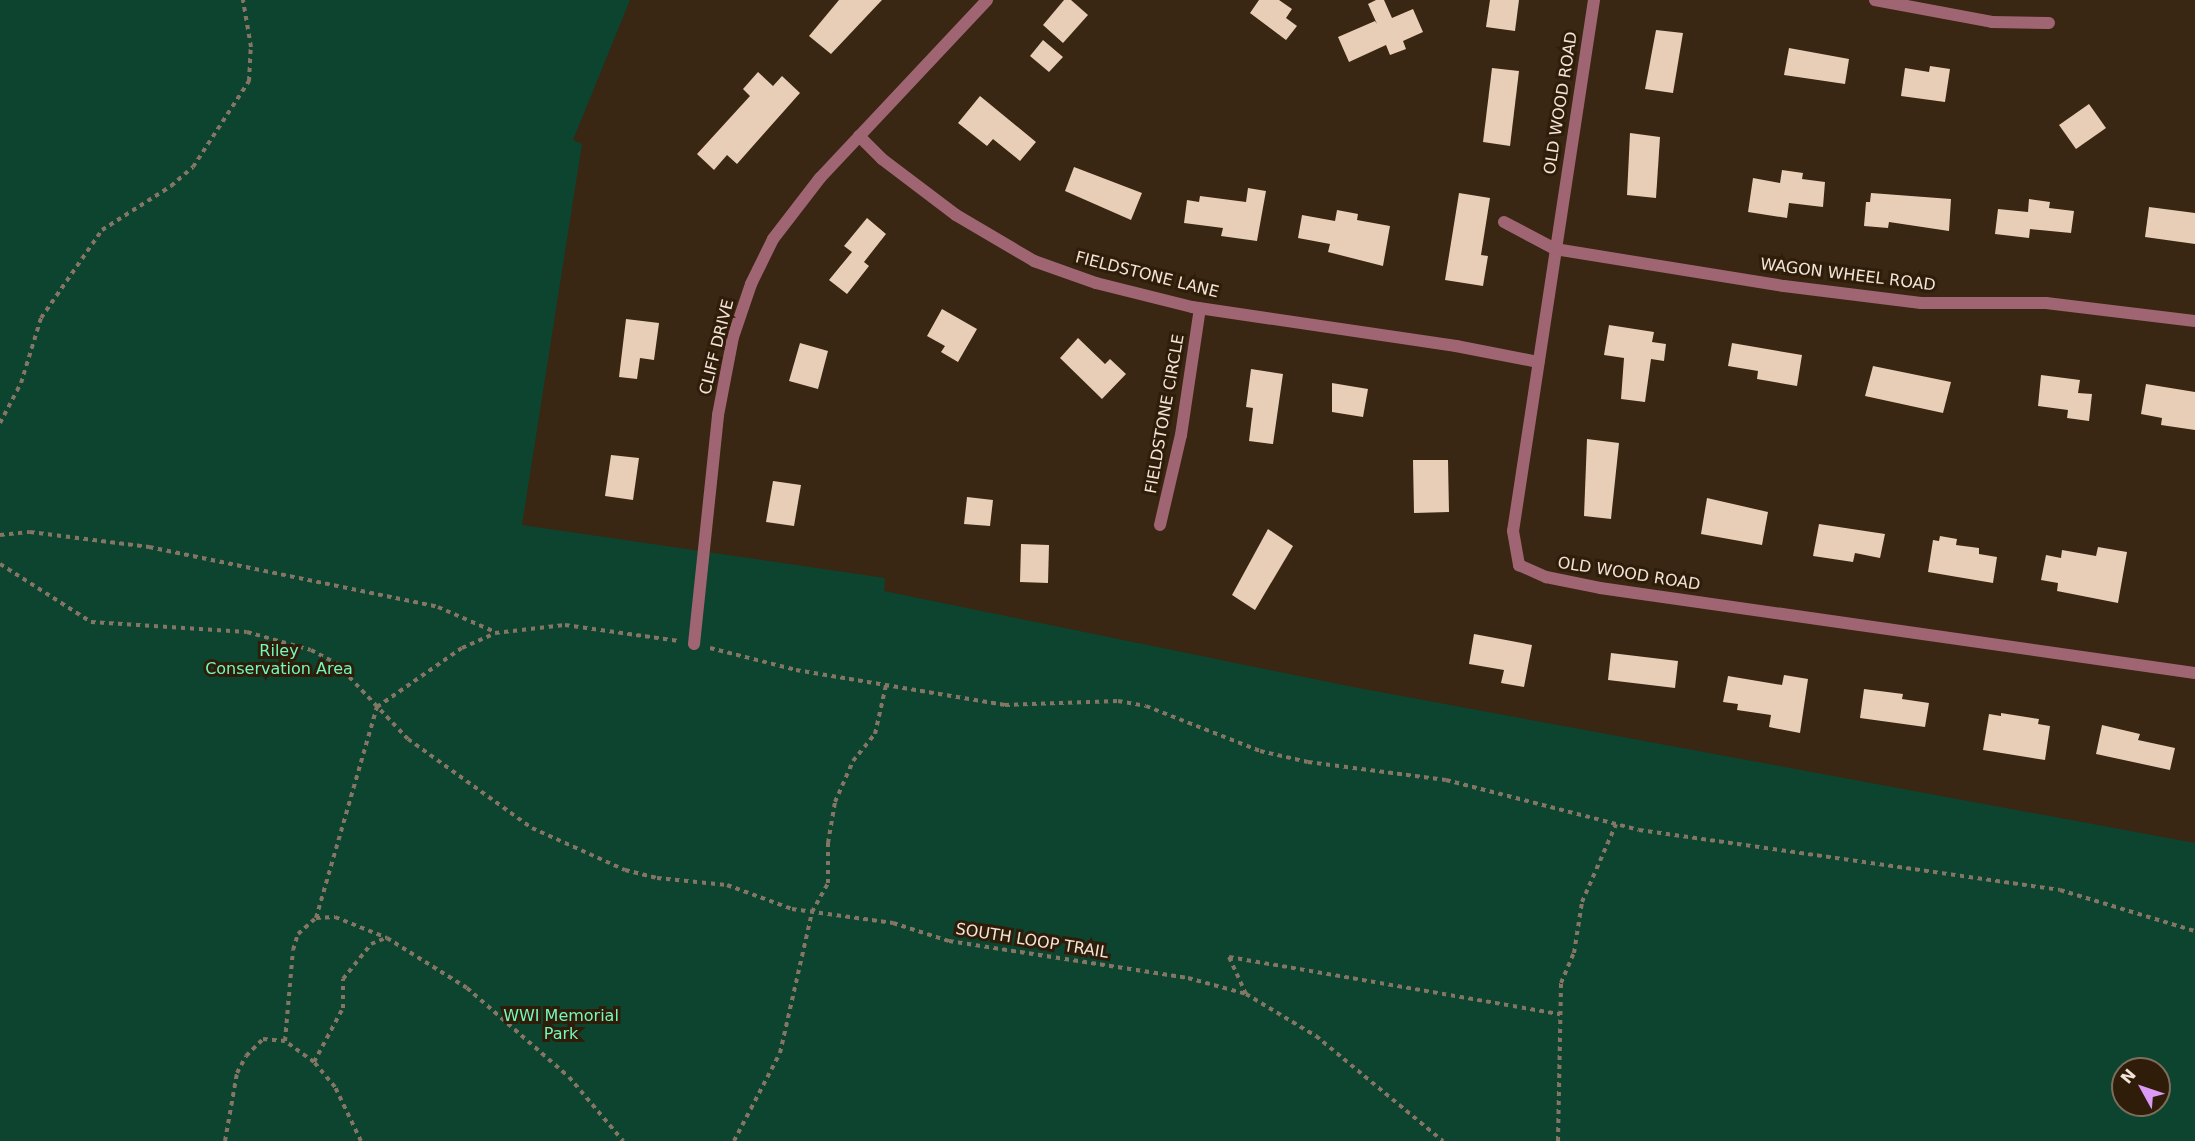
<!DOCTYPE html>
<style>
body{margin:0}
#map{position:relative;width:2195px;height:1141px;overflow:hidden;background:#392613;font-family:"DejaVu Sans",sans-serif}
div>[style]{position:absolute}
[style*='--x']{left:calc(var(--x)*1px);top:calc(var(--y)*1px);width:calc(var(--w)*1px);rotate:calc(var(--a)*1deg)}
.green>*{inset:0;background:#0d442f}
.building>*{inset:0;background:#e8ceb7}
.path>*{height:4px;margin-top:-2px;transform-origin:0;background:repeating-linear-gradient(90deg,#857565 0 4.5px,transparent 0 9px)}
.minor>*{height:12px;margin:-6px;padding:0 6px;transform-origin:6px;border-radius:6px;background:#a06572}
span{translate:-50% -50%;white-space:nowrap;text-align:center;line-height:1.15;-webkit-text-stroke:6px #2f1d09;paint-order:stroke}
.street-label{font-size:16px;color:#f1e4d8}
.park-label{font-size:16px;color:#72f8bf}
.north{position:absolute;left:2111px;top:1057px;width:60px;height:60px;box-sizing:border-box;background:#2f1d09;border:2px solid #7d6d5c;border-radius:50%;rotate:310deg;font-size:16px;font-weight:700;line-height:24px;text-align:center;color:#f1e4d8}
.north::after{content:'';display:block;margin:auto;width:21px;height:27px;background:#da9af6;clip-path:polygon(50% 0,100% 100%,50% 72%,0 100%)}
</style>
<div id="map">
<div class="green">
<i style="clip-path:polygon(evenodd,0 0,630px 0,573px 140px,582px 144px,522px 525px,885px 578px,884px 591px,1353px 687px,2195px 843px,2195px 1141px,0 1141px,0 0,2123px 1069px,2159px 1069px,2159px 1105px,2123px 1105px,2123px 1069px)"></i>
</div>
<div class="building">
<i style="clip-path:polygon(839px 0,882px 0,831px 54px,809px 36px)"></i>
<i style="clip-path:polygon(1064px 0,1071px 0,1088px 15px,1063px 43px,1043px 25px)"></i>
<i style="clip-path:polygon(1259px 0,1279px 0,1292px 9px,1286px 18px,1297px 26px,1286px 40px,1250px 13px)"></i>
<i style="clip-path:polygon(1376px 0,1384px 0,1392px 18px,1413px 9px,1423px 32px,1403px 41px,1406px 49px,1390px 55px,1386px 45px,1349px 62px,1338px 37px,1375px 21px,1377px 24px,1368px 4px)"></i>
<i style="clip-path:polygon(1490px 0,1519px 0,1515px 31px,1486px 27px)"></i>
<i style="clip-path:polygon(1656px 30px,1683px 33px,1673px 93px,1645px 89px)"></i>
<i style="clip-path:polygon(1043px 40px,1063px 57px,1049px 72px,1030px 56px)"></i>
<i style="clip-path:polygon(1789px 48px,1849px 59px,1845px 84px,1784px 75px)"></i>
<i style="clip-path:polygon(1930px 66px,1950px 69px,1945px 102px,1901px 96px,1905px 68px,1929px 72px)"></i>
<i style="clip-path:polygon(1492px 68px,1519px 71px,1510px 146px,1483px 142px)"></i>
<i style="clip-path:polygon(758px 72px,773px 86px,782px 76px,800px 93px,737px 164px,727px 155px,714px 170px,697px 154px,750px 96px,743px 89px)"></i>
<i style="clip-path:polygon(980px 96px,1036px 142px,1020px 161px,993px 139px,987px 146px,958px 123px)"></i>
<i style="clip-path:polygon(2089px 104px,2106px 128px,2076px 149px,2059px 125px)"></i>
<i style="clip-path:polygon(1630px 133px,1660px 137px,1656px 198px,1627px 195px)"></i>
<i style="clip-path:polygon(1074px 167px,1142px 193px,1131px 220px,1065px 191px)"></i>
<i style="clip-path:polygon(1782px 170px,1803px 173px,1802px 179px,1825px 182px,1823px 207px,1789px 203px,1787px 218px,1748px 212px,1753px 178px,1780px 183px)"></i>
<i style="clip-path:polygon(1248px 188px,1266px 191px,1257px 241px,1221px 236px,1223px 228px,1184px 223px,1187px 200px,1199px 202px,1200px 196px,1246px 202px)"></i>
<i style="clip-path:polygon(1459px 193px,1490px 198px,1481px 255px,1488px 256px,1483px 286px,1445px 280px)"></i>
<i style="clip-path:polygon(1871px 193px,1951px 199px,1949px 231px,1889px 222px,1888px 228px,1864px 226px,1866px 202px,1870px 202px)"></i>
<i style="clip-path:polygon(2029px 199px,2050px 202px,2049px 208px,2074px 211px,2071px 233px,2030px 229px,2029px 238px,1995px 234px,1998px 209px,2028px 212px)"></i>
<i style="clip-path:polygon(2149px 207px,2195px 213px,2195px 244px,2145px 237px)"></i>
<i style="clip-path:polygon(1337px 210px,1358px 214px,1357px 220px,1390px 226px,1383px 266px,1328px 252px,1330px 244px,1298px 238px,1302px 215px,1335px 221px)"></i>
<i style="clip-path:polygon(867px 218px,886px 234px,864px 262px,869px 266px,847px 294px,829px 280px,852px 252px,844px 246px)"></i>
<i style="clip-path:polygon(942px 309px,977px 329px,958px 362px,941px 352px,945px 346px,927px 336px)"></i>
<i style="clip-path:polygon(626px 319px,659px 323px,654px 360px,640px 358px,637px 379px,619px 377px)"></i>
<i style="clip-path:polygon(1609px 325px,1654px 332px,1652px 342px,1666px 344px,1664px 361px,1651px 359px,1645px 402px,1621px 399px,1624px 358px,1604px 355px)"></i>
<i style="clip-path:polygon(1078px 338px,1105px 364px,1110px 359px,1126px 374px,1102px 399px,1060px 358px)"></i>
<i style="clip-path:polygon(800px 343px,828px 351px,818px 389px,789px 381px)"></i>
<i style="clip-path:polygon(1732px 343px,1802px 355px,1797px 386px,1757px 379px,1758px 371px,1728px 366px)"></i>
<i style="clip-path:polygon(1873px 366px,1951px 382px,1943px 413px,1865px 396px)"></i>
<i style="clip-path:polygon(1251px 369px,1283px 374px,1273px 444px,1249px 441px,1253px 408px,1246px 407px)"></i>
<i style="clip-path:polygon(2041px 375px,2080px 380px,2078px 393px,2092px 394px,2089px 421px,2067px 418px,2068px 410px,2038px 406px)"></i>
<i style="clip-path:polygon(1332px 383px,1368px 389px,1363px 417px,1332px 412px)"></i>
<i style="clip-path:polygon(2146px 384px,2195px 392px,2195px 430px,2161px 425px,2162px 418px,2141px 414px)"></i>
<i style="clip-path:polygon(1587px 439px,1619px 443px,1611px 519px,1584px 516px)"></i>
<i style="clip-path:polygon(611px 455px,639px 458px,633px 500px,605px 496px)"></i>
<i style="clip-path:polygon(1413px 460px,1448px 460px,1449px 512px,1414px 513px)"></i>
<i style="clip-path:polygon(773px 481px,801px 485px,794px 526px,766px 522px)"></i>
<i style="clip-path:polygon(967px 497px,993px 500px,990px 526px,964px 524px)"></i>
<i style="clip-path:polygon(1707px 498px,1768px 512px,1762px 545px,1701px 534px)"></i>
<i style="clip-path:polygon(1819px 524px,1885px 534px,1880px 558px,1855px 553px,1853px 562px,1813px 556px)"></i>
<i style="clip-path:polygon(1268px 529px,1293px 546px,1255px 610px,1232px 595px)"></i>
<i style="clip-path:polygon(1940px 536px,1957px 539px,1956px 545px,1979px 548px,1979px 554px,1997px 557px,1993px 583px,1928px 572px,1933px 540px,1939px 541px)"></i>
<i style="clip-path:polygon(1021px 544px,1049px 545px,1048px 583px,1020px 582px)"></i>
<i style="clip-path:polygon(2098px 547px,2127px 552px,2118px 603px,2057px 591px,2058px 583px,2041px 580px,2046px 555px,2061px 558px,2062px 550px,2096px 556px)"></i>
<i style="clip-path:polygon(1474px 634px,1532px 645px,1524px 687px,1501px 683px,1504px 670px,1469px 664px)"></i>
<i style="clip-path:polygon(1611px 653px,1678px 661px,1675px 688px,1608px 680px)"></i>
<i style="clip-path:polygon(1784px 675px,1808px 679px,1800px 733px,1769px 727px,1771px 715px,1737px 710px,1738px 704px,1723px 702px,1728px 676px,1782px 685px)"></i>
<i style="clip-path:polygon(1864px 689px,1903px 694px,1902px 699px,1929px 703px,1925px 727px,1860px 718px)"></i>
<i style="clip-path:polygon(2001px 713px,2039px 719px,2038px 724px,2050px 726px,2045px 760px,1983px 750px,1989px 714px,2001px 716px)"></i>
<i style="clip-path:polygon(2102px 725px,2140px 734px,2138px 740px,2175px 748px,2170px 770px,2096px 754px)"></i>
</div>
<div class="path">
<i style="--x:0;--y:423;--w:45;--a:-62.3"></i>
<i style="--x:21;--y:383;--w:68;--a:-72.9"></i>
<i style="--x:41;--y:318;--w:107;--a:-55.3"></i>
<i style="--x:102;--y:230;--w:82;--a:-32.5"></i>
<i style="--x:171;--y:186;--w:29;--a:-41"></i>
<i style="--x:193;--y:167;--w:103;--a:-56.9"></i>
<i style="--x:249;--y:81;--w:34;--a:-87"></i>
<i style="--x:251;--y:47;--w:48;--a:-99.7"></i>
<i style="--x:0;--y:535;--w:30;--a:-6"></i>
<i style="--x:30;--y:532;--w:120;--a:7.2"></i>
<i style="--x:149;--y:547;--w:295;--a:11.7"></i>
<i style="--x:438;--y:607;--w:62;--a:23.7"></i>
<i style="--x:0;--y:564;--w:108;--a:32.5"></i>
<i style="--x:91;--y:622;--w:156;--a:3.7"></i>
<i style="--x:247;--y:632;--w:66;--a:15.7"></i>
<i style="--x:311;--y:650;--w:30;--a:28"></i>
<i style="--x:337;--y:664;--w:103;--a:46.6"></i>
<i style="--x:408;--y:739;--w:153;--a:35.7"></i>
<i style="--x:532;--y:828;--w:102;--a:24.3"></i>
<i style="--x:625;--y:870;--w:33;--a:14"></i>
<i style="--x:657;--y:878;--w:70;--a:5.7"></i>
<i style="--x:727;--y:885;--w:69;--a:20.3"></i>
<i style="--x:792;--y:909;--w:102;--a:7.9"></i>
<i style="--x:893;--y:923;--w:59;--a:17.8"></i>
<i style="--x:949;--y:941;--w:242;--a:8.8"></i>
<i style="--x:1188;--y:978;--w:60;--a:15.4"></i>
<i style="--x:1246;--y:994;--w:82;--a:31"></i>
<i style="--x:1316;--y:1036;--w:165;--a:39.6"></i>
<i style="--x:710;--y:648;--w:89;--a:14.3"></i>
<i style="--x:796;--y:670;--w:212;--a:9.5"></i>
<i style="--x:1005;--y:705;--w:113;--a:-2"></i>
<i style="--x:1118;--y:701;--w:28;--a:10"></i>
<i style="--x:1146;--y:706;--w:123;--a:21.5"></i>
<i style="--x:1260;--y:751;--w:49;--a:12.9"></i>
<i style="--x:1308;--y:762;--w:139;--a:7.4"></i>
<i style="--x:1446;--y:780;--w:199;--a:14.5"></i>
<i style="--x:1639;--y:830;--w:425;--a:8.1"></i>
<i style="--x:2060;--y:890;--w:141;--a:16.9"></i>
<i style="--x:316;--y:918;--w:220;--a:-73.9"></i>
<i style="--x:377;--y:707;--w:103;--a:-34.8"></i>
<i style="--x:462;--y:648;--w:36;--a:-24"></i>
<i style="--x:495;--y:633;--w:70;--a:-6.5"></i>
<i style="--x:565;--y:625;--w:115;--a:8"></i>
<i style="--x:1246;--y:994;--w:41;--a:-114.7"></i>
<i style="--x:1229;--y:957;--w:336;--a:9.8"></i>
<i style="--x:314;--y:1062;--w:36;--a:-144"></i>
<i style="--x:285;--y:1041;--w:91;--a:-85"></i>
<i style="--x:293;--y:950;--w:17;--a:-73"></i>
<i style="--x:298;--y:934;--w:24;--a:-42"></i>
<i style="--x:316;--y:918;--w:19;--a:-3"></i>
<i style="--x:335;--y:917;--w:56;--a:22"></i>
<i style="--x:387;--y:938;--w:94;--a:32"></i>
<i style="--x:467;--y:988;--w:135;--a:41.1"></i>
<i style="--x:569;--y:1077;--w:84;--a:49.8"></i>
<i style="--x:225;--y:1141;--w:69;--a:-80"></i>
<i style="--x:237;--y:1073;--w:19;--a:-62"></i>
<i style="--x:246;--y:1056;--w:24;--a:-45"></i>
<i style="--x:263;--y:1039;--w:22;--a:5"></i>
<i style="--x:361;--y:1141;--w:60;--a:-115.7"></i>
<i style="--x:335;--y:1087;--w:33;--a:-130"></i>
<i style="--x:314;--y:1062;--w:61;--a:-61.8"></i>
<i style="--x:343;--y:1008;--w:29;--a:-90"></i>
<i style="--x:343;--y:979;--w:45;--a:-51.3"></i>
<i style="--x:371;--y:944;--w:16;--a:-22"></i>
<i style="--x:734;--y:1141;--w:99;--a:-62.4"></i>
<i style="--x:780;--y:1053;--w:145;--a:-77.2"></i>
<i style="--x:812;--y:912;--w:33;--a:-61"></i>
<i style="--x:828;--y:883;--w:40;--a:-90"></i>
<i style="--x:828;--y:843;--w:42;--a:-80.3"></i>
<i style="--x:835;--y:802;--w:45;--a:-66.3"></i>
<i style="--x:853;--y:761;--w:35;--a:-51"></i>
<i style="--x:875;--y:734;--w:50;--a:-77.3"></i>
<i style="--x:1558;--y:1141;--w:158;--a:-88.9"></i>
<i style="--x:1561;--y:983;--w:33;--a:-67"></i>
<i style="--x:1574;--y:953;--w:52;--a:-81.1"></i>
<i style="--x:1582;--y:902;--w:85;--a:-66.4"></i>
</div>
<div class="minor">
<i style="--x:1594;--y:0;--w:537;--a:98.67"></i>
<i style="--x:1513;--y:531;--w:35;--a:80"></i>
<i style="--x:1519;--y:565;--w:30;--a:24"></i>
<i style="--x:1546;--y:577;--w:55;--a:11.5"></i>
<i style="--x:1600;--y:588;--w:601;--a:8.13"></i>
<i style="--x:1875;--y:0;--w:119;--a:10.6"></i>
<i style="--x:1992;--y:22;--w:57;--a:1"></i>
<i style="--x:859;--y:136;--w:33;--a:45"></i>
<i style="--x:882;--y:159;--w:93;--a:37.1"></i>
<i style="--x:956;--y:215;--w:91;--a:30.5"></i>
<i style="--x:1034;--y:261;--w:66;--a:19.5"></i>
<i style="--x:1096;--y:283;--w:99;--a:14"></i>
<i style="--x:1192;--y:307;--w:267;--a:8.4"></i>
<i style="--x:1456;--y:346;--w:84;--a:11"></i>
<i style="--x:1504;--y:222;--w:58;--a:27.9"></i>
<i style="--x:1555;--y:249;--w:232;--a:9.2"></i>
<i style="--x:1784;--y:286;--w:138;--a:7.1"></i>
<i style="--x:1921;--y:303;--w:125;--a:0"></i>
<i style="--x:2046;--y:303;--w:150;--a:6.9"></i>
<i style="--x:1160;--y:525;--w:92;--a:-76.9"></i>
<i style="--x:1181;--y:435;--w:128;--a:-81.5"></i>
<i style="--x:694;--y:644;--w:230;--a:-84"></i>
<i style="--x:718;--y:415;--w:79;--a:-79.1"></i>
<i style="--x:733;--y:337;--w:56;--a:-71.2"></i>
<i style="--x:751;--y:284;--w:50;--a:-63.9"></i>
<i style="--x:773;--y:239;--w:77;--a:-52.4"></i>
<i style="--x:820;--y:178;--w:244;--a:-46.8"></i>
</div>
<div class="street-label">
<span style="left:1561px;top:103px;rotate:-81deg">OLD WOOD ROAD</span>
<span style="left:1147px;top:275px;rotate:14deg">FIELDSTONE LANE</span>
<span style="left:1848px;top:275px;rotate:7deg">WAGON WHEEL ROAD</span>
<span style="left:717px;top:347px;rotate:-76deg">CLIFF DRIVE</span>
<span style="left:1165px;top:414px;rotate:-80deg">FIELDSTONE CIRCLE</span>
<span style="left:1629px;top:574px;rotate:9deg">OLD WOOD ROAD</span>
<span style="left:1032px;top:941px;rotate:9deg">SOUTH LOOP TRAIL</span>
</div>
<div class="park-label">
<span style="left:279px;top:660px">Riley<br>Conservation Area</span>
<span style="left:561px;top:1025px">WWI Memorial<br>Park</span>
</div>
<div class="north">N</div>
</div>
